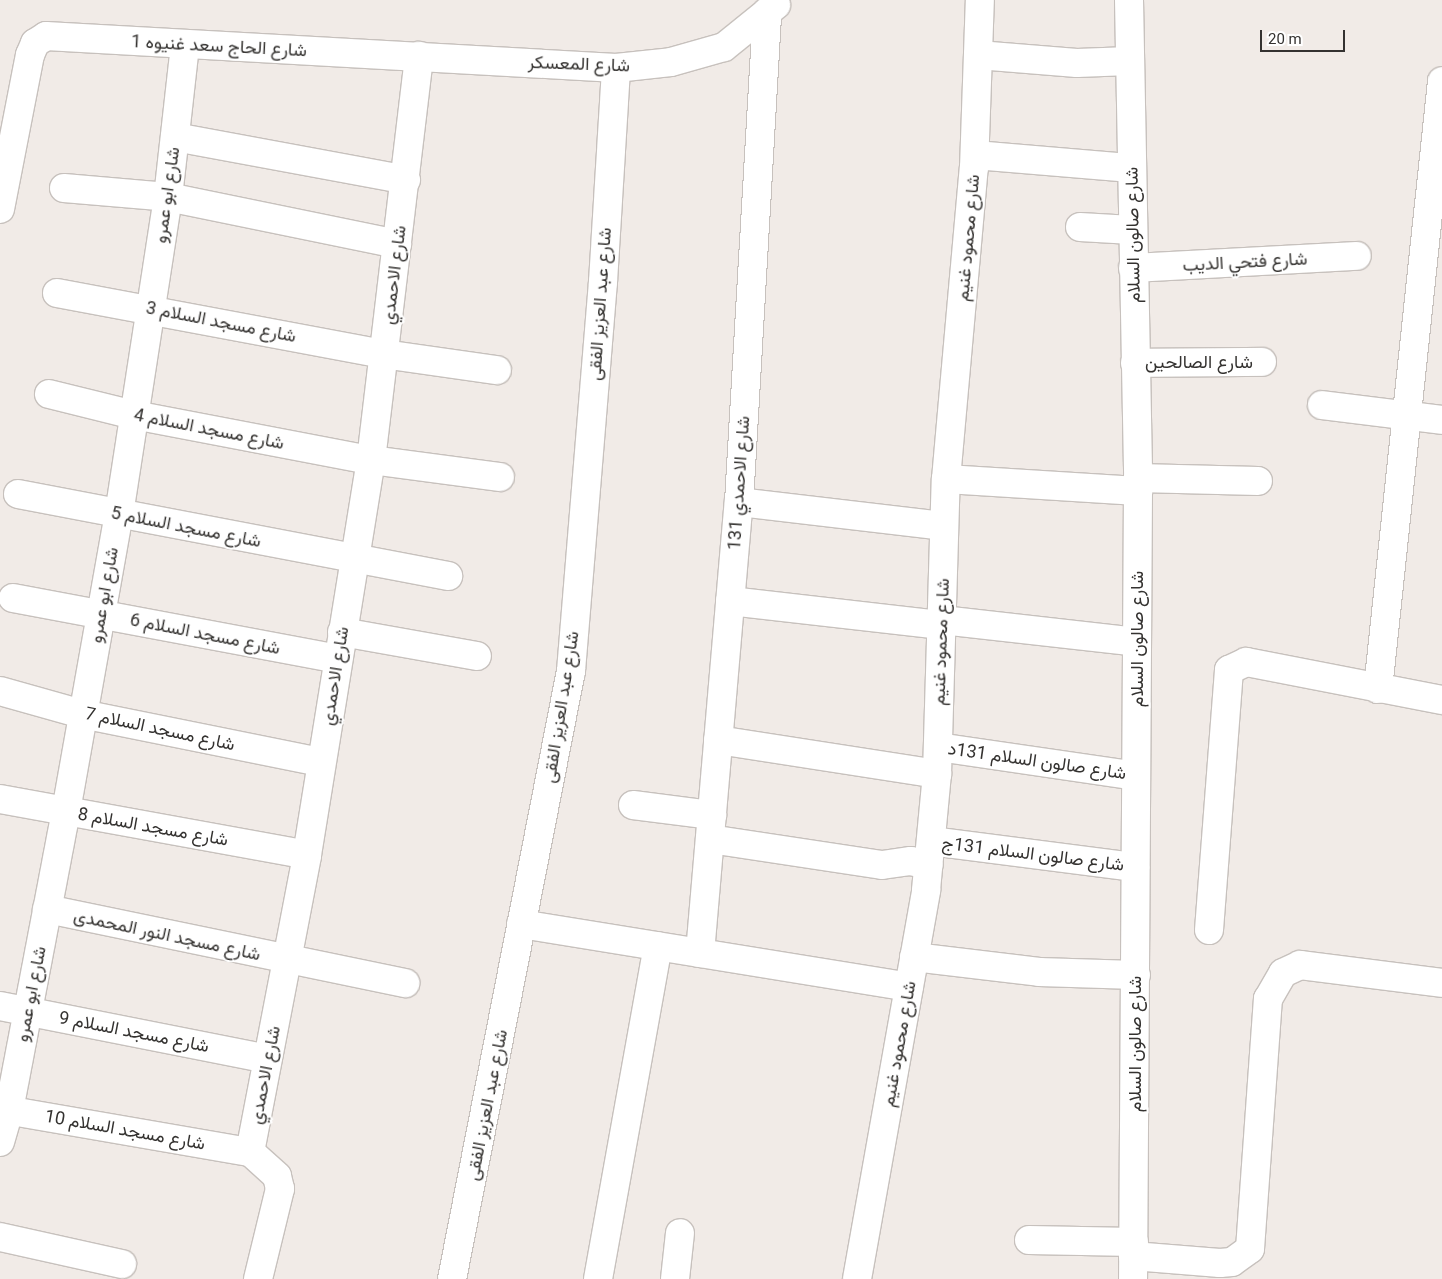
<!DOCTYPE html>
<meta charset="utf-8">
<style>
body{margin:0}
#map{position:relative;width:1442px;height:1279px;overflow:hidden;background:#f1ebe7;font-family:Roboto,Vazirmatn,sans-serif}
div>[style]{position:absolute}
[style*='--x']{left:calc(var(--x)*1px);top:calc(var(--y)*1px);width:calc(var(--w)*1px);rotate:calc(var(--a)*1deg)}
.roads{filter:drop-shadow(1px 0 #c7c1bd) drop-shadow(-1px 0 #c7c1bd) drop-shadow(0 1px #c7c1bd) drop-shadow(0 -1px #c7c1bd)}
.street>*{height:28px;margin:-14px;padding:0 14px;transform-origin:14px;border-radius:14px;background:#fff}
span{translate:-50% -50%;white-space:nowrap;text-align:center;line-height:1.15;-webkit-text-stroke:4px #fff;paint-order:stroke}
.street-label{font-size:18px;color:#343230}
.scale{position:absolute;left:1260px;top:30px;width:85px;height:22px;box-sizing:border-box;border:2px solid #343230;border-top:0;padding-left:6px;font-size:15px;line-height:18px;white-space:nowrap;color:#343230;-webkit-text-stroke:4px #fff;paint-order:stroke}
</style>
<div id="map">
<div class="roads">
<div class="street">
<i style="--x:1129;--y:0;--w:491;--a:88.9"></i>
<i style="--x:1138;--y:491;--w:788;--a:90.36"></i>
<i style="--x:978;--y:55;--w:99;--a:4.6"></i>
<i style="--x:1077;--y:63;--w:53;--a:-2.2"></i>
<i style="--x:175;--y:137;--w:235;--a:10.5"></i>
<i style="--x:975;--y:155;--w:157;--a:4.8"></i>
<i style="--x:64;--y:188;--w:104;--a:4.9"></i>
<i style="--x:168;--y:197;--w:234;--a:11.6"></i>
<i style="--x:0;--y:209;--w:157;--a:-79"></i>
<i style="--x:30;--y:55;--w:13;--a:-67"></i>
<i style="--x:35;--y:43;--w:13;--a:-32"></i>
<i style="--x:46;--y:36;--w:571;--a:3.21"></i>
<i style="--x:616;--y:68;--w:55;--a:-6.2"></i>
<i style="--x:671;--y:62;--w:55;--a:-15.8"></i>
<i style="--x:724;--y:47;--w:67;--a:-38.9"></i>
<i style="--x:1080;--y:227;--w:52;--a:3.3"></i>
<i style="--x:1133;--y:268;--w:224;--a:-3.1"></i>
<i style="--x:57;--y:293;--w:333;--a:10.6"></i>
<i style="--x:384;--y:354;--w:114;--a:8.1"></i>
<i style="--x:1135;--y:363;--w:127;--a:-0.5"></i>
<i style="--x:49;--y:394;--w:88;--a:13.9"></i>
<i style="--x:134;--y:415;--w:241;--a:10.8"></i>
<i style="--x:371;--y:460;--w:130;--a:7.5"></i>
<i style="--x:1322;--y:405;--w:121;--a:7.1"></i>
<i style="--x:1138;--y:478;--w:120;--a:1.4"></i>
<i style="--x:946;--y:479;--w:192;--a:3.6"></i>
<i style="--x:18;--y:494;--w:438;--a:10.8"></i>
<i style="--x:739;--y:502;--w:206;--a:6.7"></i>
<i style="--x:13;--y:598;--w:331;--a:10.6"></i>
<i style="--x:730;--y:601;--w:213;--a:6.5"></i>
<i style="--x:942;--y:620;--w:196;--a:6.4"></i>
<i style="--x:342;--y:632;--w:137;--a:10.1"></i>
<i style="--x:1378;--y:689;--w:611;--a:-83.99"></i>
<i style="--x:0;--y:691;--w:85;--a:15.7"></i>
<i style="--x:82;--y:714;--w:244;--a:11.4"></i>
<i style="--x:718;--y:740;--w:222;--a:8.8"></i>
<i style="--x:938;--y:747;--w:200;--a:8.3"></i>
<i style="--x:0;--y:799;--w:312;--a:10.3"></i>
<i style="--x:633;--y:805;--w:80;--a:7.2"></i>
<i style="--x:710;--y:839;--w:174;--a:8.6"></i>
<i style="--x:882;--y:865;--w:29;--a:-8"></i>
<i style="--x:911;--y:861;--w:18;--a:13"></i>
<i style="--x:931;--y:841;--w:206;--a:7.3"></i>
<i style="--x:47;--y:909;--w:366;--a:11.7"></i>
<i style="--x:521;--y:924;--w:393;--a:9.2"></i>
<i style="--x:1209;--y:930;--w:261;--a:-85.6"></i>
<i style="--x:1229;--y:670;--w:19;--a:-25"></i>
<i style="--x:1246;--y:662;--w:200;--a:11"></i>
<i style="--x:700;--y:953;--w:453;--a:-85.1"></i>
<i style="--x:739;--y:502;--w:491;--a:-86.7"></i>
<i style="--x:914;--y:957;--w:126;--a:6.8"></i>
<i style="--x:1039;--y:972;--w:97;--a:1.8"></i>
<i style="--x:0;--y:1006;--w:272;--a:11.2"></i>
<i style="--x:0;--y:1109;--w:254;--a:9.8"></i>
<i style="--x:0;--y:1142;--w:33;--a:-74"></i>
<i style="--x:9;--y:1110;--w:304;--a:-79.2"></i>
<i style="--x:66;--y:811;--w:302;--a:-79.9"></i>
<i style="--x:119;--y:514;--w:321;--a:-81.2"></i>
<i style="--x:168;--y:197;--w:153;--a:-83.6"></i>
<i style="--x:0;--y:1237;--w:125;--a:12.5"></i>
<i style="--x:1029;--y:1240;--w:105;--a:1.1"></i>
<i style="--x:1133;--y:1256;--w:87;--a:4.6"></i>
<i style="--x:1220;--y:1263;--w:12;--a:-5"></i>
<i style="--x:1232;--y:1262;--w:22;--a:-36"></i>
<i style="--x:1250;--y:1249;--w:251;--a:-85.9"></i>
<i style="--x:1268;--y:999;--w:30;--a:-60"></i>
<i style="--x:1283;--y:973;--w:19;--a:-25"></i>
<i style="--x:1300;--y:965;--w:143;--a:7.2"></i>
<i style="--x:258;--y:1279;--w:93;--a:-76.3"></i>
<i style="--x:280;--y:1189;--w:13;--a:-103"></i>
<i style="--x:277;--y:1176;--w:36;--a:-138"></i>
<i style="--x:250;--y:1152;--w:302;--a:-79.1"></i>
<i style="--x:307;--y:855;--w:400;--a:-80.8"></i>
<i style="--x:371;--y:460;--w:407;--a:-83.2"></i>
<i style="--x:452;--y:1279;--w:620;--a:-78.93"></i>
<i style="--x:571;--y:671;--w:390;--a:-85.3"></i>
<i style="--x:603;--y:282;--w:214;--a:-86.5"></i>
<i style="--x:598;--y:1279;--w:338;--a:-79.8"></i>
<i style="--x:675;--y:1279;--w:46;--a:-83.8"></i>
<i style="--x:857;--y:1279;--w:395;--a:-79.9"></i>
<i style="--x:926;--y:890;--w:117;--a:-84.6"></i>
<i style="--x:937;--y:774;--w:295;--a:-88.3"></i>
<i style="--x:946;--y:479;--w:312;--a:-84.9"></i>
<i style="--x:974;--y:168;--w:168;--a:-88"></i>
</div>
</div>
<div class="street-label">
<span style="left:219px;top:46px;rotate:3deg">شارع الحاج سعد غنيوه 1</span>
<span style="left:579px;top:64px;rotate:2deg">شارع المعسكر</span>
<span style="left:167px;top:195px;rotate:-82deg">شارع ابو عمرو</span>
<span style="left:1133px;top:235px;rotate:-91deg">شارع صالون السلام</span>
<span style="left:968px;top:238px;rotate:-85deg">شارع محمود غنيم</span>
<span style="left:1245px;top:262px;rotate:-3deg">شارع فتحي الديب</span>
<span style="left:394px;top:275px;rotate:-83deg">شارع الاحمدي</span>
<span style="left:600px;top:304px;rotate:-86deg">شارع عبد العزيز الفقى</span>
<span style="left:221px;top:322px;rotate:11deg">شارع مسجد السلام 3</span>
<span style="left:1199px;top:362px">شارع الصالحين</span>
<span style="left:209px;top:429px;rotate:11deg">شارع مسجد السلام 4</span>
<span style="left:739px;top:483px;rotate:-86deg">شارع الاحمدي 131</span>
<span style="left:186px;top:527px;rotate:11deg">شارع مسجد السلام 5</span>
<span style="left:104px;top:595px;rotate:-80deg">شارع ابو عمرو</span>
<span style="left:205px;top:634px;rotate:11deg">شارع مسجد السلام 6</span>
<span style="left:1137px;top:639px;rotate:-90deg">شارع صالون السلام</span>
<span style="left:941px;top:642px;rotate:-88deg">شارع محمود غنيم</span>
<span style="left:335px;top:676px;rotate:-81deg">شارع الاحمدي</span>
<span style="left:561px;top:707px;rotate:-81deg">شارع عبد العزيز الفقى</span>
<span style="left:160px;top:729px;rotate:12deg">شارع مسجد السلام 7</span>
<span style="left:1037px;top:761px;rotate:8deg">شارع صالون السلام 131د</span>
<span style="left:153px;top:827px;rotate:10deg">شارع مسجد السلام 8</span>
<span style="left:1033px;top:854px;rotate:7deg">شارع صالون السلام 131ج</span>
<span style="left:167px;top:935px;rotate:12deg">شارع مسجد النور المحمدى</span>
<span style="left:31px;top:994px;rotate:-79deg">شارع ابو عمرو</span>
<span style="left:134px;top:1032px;rotate:11deg">شارع مسجد السلام 9</span>
<span style="left:899px;top:1044px;rotate:-80deg">شارع محمود غنيم</span>
<span style="left:1135px;top:1044px;rotate:-90deg">شارع صالون السلام</span>
<span style="left:265px;top:1075px;rotate:-79deg">شارع الاحمدي</span>
<span style="left:487px;top:1105px;rotate:-79deg">شارع عبد العزيز الفقى</span>
<span style="left:125px;top:1130px;rotate:10deg">شارع مسجد السلام 10</span>
</div>
<div class="scale">20 m</div>
</div>
